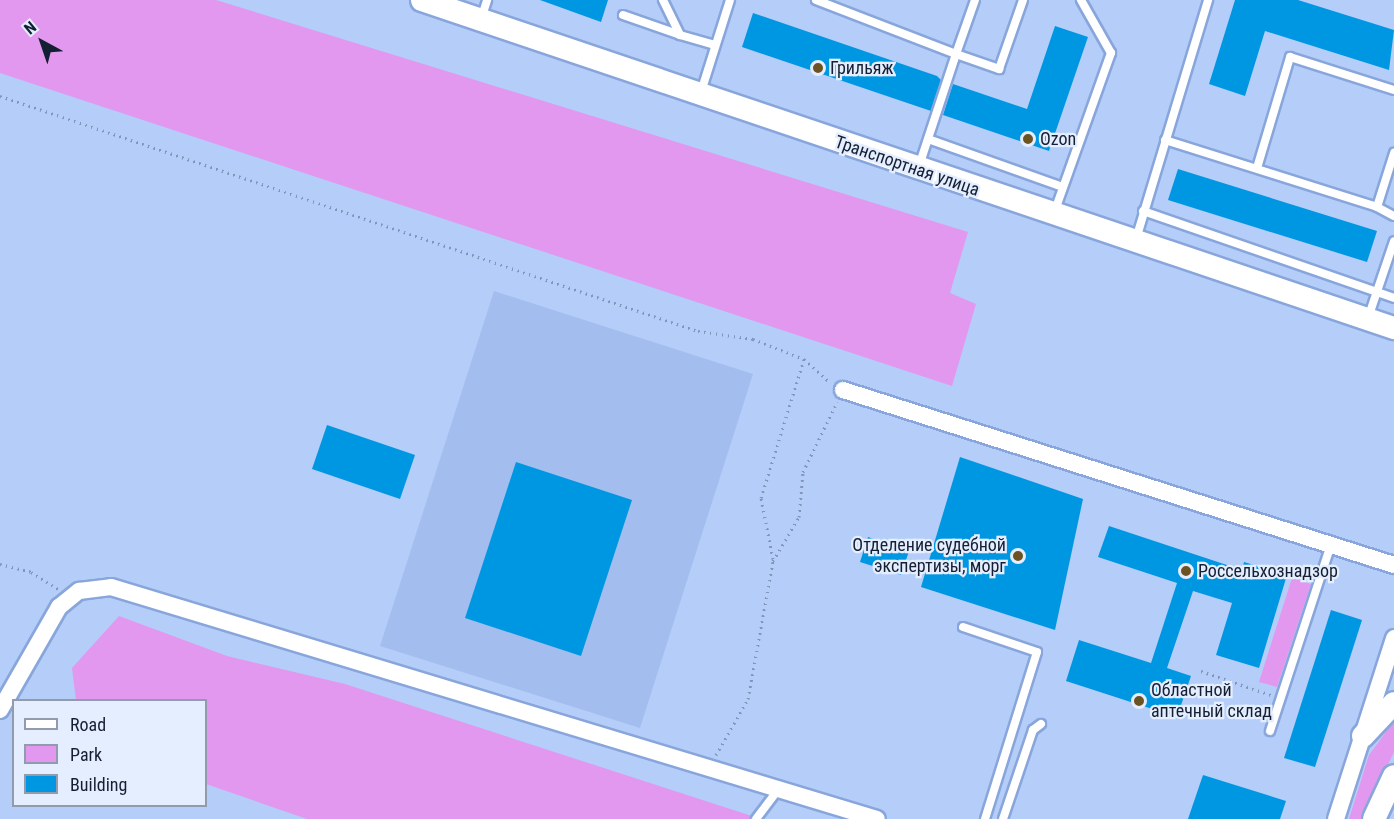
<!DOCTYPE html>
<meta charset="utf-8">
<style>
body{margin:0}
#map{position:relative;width:1394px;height:819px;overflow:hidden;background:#b4cdf9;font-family:"Roboto Condensed",sans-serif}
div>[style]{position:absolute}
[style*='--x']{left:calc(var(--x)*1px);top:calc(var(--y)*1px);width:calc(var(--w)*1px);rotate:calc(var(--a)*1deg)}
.built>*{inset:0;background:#a3beee}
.green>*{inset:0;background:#e298ee}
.building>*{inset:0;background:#0097e2}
.path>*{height:3px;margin-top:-1.5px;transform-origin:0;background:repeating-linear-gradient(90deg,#8296bb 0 1.5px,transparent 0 6px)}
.roads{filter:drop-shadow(2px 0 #88a6db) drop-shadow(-2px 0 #88a6db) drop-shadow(0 2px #88a6db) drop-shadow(0 -2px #88a6db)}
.lane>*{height:8px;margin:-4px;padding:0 4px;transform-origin:4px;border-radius:4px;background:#fff}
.street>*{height:16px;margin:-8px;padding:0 8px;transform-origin:8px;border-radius:8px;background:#fff}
.secondary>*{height:22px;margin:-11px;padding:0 11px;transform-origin:11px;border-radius:11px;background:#fff}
.dots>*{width:16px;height:16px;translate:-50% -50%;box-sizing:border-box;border:3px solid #e4eeff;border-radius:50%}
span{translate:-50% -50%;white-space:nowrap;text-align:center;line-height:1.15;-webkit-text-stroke:4.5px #e4eeff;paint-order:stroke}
.poi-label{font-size:18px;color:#141f33}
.left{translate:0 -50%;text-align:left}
.right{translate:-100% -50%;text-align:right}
.street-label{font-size:18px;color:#141f33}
.legend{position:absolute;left:12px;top:699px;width:195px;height:108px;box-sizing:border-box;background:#e4eeff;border:2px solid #919bad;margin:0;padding:8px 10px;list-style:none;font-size:18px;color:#141f33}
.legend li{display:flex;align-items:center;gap:12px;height:30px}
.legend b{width:30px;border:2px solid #919bad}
.north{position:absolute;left:12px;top:12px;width:60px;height:60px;-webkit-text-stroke:4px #e4eeff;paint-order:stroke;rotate:320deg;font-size:16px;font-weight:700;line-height:24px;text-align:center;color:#141f33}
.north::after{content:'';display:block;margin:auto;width:21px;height:27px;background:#141f33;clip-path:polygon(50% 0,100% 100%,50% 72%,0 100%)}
</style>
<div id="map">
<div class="built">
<i style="clip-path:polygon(494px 291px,753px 374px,640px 728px,380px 646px)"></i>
</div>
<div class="green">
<i style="clip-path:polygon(0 0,216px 0,968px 232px,950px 293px,976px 304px,952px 386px,0 73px)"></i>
<i style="clip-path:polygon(1292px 578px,1311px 584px,1277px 687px,1259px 682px)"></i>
<i style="clip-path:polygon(119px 616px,227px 656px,345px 684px,761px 819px,307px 819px,206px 784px,206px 700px,76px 700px,72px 668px)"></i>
<i style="clip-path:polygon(1394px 721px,1394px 752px,1361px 819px,1349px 819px,1369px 755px)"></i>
</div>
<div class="building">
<i style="clip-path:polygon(540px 0,608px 0,601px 22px)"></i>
<i style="clip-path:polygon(1235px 0,1298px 0,1394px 30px,1389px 70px,1265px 31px,1245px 96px,1209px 84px)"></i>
<i style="clip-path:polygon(753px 13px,937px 76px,941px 80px,931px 111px,742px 47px)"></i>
<i style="clip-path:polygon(1055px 26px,1088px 37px,1049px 151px,943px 115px,953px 84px,1027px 109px)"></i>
<i style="clip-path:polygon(1178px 169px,1377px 231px,1367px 262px,1168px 200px)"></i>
<i style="clip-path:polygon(327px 425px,415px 455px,400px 499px,312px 469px)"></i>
<i style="clip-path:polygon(960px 457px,1083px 499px,1055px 630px,921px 587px)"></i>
<i style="clip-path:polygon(516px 462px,632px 500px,581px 656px,465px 618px)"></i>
<i style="clip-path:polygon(1109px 526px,1242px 570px,1244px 562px,1287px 575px,1259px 668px,1216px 655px,1232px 603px,1193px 591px,1167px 668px,1191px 676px,1177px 717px,1066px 681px,1079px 640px,1151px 663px,1177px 583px,1098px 557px)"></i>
<i style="clip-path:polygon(868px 537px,909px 551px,901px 575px,860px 562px)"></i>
<i style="clip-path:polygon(1331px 610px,1362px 620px,1315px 767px,1284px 758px)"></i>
<i style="clip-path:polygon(1203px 775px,1286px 801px,1280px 819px,1188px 819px)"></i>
</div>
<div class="path">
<i style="--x:0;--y:96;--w:736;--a:18.61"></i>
<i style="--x:698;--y:331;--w:56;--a:8.3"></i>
<i style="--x:753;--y:339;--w:55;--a:21.4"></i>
<i style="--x:804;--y:359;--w:36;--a:42"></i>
<i style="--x:773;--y:559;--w:62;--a:-101.1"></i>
<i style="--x:761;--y:498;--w:145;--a:-72.8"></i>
<i style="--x:0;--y:564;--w:32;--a:14"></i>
<i style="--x:31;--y:572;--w:32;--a:32"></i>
<i style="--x:1201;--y:671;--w:74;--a:18.9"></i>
<i style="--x:716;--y:755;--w:64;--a:-60.3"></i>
<i style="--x:748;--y:699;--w:140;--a:-79.7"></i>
<i style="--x:773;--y:561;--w:51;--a:-59.4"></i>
<i style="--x:799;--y:517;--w:45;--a:-84.9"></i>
<i style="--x:803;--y:472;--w:78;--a:-64.1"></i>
</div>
<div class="roads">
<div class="lane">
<i style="--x:663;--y:0;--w:39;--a:64"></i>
<i style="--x:680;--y:35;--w:35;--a:16"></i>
<i style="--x:816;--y:0;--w:150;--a:21.1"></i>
<i style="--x:956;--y:54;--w:118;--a:108.3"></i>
<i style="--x:975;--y:0;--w:57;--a:109.4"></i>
<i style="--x:956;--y:54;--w:46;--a:19.2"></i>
<i style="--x:999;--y:69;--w:73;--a:-70.8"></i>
<i style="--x:623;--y:15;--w:60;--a:19.3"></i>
<i style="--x:481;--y:19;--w:20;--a:-72"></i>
<i style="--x:701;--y:92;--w:96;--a:-72.5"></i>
<i style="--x:928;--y:139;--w:143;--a:19.6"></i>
<i style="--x:1165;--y:140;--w:222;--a:17.5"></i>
<i style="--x:1377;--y:207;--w:57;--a:-72.5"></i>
<i style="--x:1257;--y:168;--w:116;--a:-73.4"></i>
<i style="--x:1290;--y:57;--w:109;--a:17.6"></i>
<i style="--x:1377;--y:207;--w:19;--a:28"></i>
<i style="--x:1143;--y:211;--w:266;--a:19.1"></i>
<i style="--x:1054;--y:213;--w:170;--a:-70.4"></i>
<i style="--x:1111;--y:53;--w:61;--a:-119.5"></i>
<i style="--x:1136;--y:239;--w:250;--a:-73.2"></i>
<i style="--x:1368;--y:318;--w:81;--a:-71.3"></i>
<i style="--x:963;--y:627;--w:78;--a:18.7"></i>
<i style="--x:1037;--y:652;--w:175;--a:107.3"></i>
<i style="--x:1270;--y:731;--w:197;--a:-71.9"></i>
<i style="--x:756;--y:819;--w:36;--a:-53"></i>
<i style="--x:1003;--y:819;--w:94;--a:-71.4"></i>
<i style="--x:1033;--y:730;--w:10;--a:-37"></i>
</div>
<div class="street">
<i style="--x:843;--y:390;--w:578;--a:17.62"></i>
<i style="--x:0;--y:710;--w:119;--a:-60.2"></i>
<i style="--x:59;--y:607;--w:26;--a:-39"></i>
<i style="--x:79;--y:591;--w:32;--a:-7"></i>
<i style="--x:111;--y:587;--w:800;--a:16.85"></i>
<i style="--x:1336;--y:819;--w:190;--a:-72.2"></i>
</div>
<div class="secondary">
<i style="--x:422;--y:0;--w:1026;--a:18.65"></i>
<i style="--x:1363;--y:736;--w:45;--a:-46.8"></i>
<i style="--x:1374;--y:819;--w:47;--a:-65.1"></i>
</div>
</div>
<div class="dots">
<i style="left:818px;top:68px;background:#6c5324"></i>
<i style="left:1028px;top:139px;background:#6c5324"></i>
<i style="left:1018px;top:556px;background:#6c5324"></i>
<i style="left:1186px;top:571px;background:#6c5324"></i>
<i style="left:1139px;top:701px;background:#6c5324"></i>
</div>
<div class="poi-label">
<span class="left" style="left:830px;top:68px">Грильяж</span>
<span class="left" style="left:1040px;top:139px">Ozon</span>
<span class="right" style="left:1006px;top:556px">Отделение судебной<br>экспертизы, морг</span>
<span class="left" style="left:1198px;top:571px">Россельхознадзор</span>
<span class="left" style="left:1151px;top:701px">Областной<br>аптечный склад</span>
</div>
<div class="street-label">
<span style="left:907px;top:166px;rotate:19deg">Транспортная улица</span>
</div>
<ul class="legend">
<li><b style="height:8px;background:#fff"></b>Road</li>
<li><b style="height:16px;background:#e298ee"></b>Park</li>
<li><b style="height:16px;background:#0097e2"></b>Building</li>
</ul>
<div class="north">N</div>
</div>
